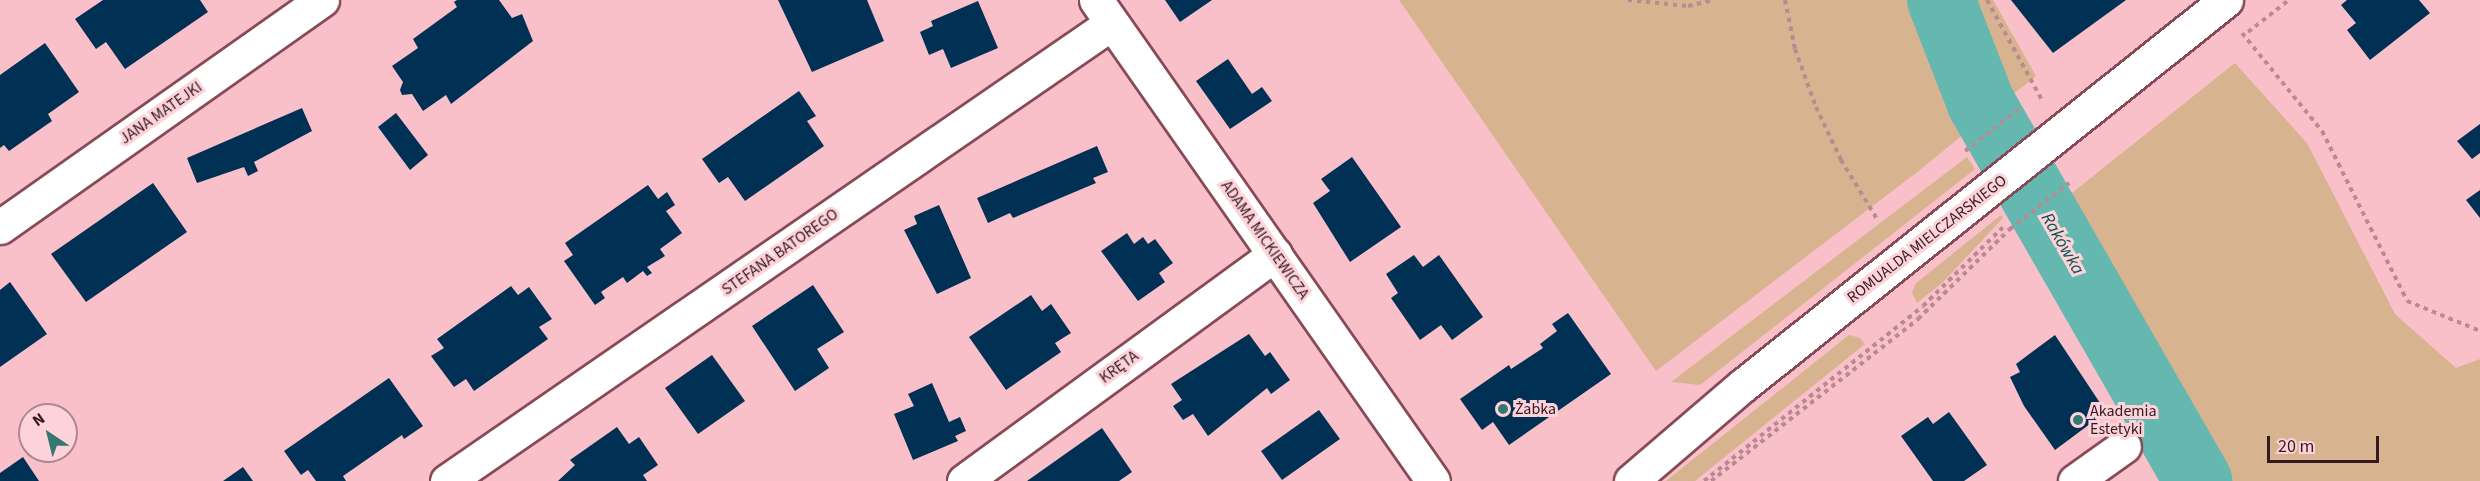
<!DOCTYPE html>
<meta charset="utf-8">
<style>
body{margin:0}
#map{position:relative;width:2480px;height:481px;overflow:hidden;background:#f9c0ca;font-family:"Source Sans 3",sans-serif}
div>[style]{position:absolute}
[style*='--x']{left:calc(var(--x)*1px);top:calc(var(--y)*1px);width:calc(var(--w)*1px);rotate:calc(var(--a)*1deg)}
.green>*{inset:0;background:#d7b38f}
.river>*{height:68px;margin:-34px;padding:0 34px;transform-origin:34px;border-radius:34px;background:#65b8af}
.building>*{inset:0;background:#003155}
.path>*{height:4px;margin-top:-2px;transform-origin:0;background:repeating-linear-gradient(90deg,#b98a92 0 4.5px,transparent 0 9px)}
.roads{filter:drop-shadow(2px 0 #874a57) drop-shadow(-2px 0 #874a57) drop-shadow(0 2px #874a57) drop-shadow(0 -2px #874a57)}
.minor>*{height:33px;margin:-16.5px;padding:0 16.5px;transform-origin:16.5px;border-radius:16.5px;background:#fff}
.dots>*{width:16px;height:16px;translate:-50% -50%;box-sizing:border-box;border:3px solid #fdd2d9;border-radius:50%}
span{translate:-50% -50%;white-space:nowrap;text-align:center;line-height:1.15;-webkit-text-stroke:6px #fdd2d9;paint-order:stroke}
.street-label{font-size:16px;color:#341a20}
.poi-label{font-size:16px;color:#341a20}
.left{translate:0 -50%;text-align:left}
.water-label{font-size:18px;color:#06534d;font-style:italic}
.north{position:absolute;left:18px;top:403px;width:60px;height:60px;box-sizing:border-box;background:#fdd2d9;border:2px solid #ad888f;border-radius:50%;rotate:325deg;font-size:16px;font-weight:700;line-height:24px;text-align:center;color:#341a20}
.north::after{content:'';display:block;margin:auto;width:21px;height:27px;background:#317972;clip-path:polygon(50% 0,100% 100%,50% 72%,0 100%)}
.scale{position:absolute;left:2267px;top:436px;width:112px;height:27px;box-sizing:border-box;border:3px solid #341a20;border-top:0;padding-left:8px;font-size:18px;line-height:21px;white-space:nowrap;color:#341a20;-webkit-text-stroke:4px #fdd2d9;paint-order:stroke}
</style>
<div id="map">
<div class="green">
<i style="clip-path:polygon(1399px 0,1993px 0,2036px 76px,1916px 173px,1656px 371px)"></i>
<i style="clip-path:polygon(2235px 63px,2307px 143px,2395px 314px,2456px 368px,2480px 359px,2480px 481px,2173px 481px,2023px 232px)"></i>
<i style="clip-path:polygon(1967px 157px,1975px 169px,1700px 385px,1671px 382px)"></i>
<i style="clip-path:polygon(2001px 215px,2003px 218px,1943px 282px,1917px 303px,1912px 293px,1915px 284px)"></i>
<i style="clip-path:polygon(1849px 335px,1860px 338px,1865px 344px,1695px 481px,1666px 481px)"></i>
</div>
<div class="river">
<i style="--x:1941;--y:0;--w:110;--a:68.8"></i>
<i style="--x:1981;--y:103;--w:436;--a:60.1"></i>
</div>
<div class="building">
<i style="clip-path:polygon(103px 0,200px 0,208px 12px,125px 69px,106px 42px,96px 49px,75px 19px)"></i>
<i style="clip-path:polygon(457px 0,499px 0,512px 18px,522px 14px,533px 41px,451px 104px,446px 95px,423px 111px,412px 94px,402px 95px,400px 90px,403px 82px,392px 66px,418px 48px,413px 39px,457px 7px,454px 2px)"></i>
<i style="clip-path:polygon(778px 0,867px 0,884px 41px,812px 72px)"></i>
<i style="clip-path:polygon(1165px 0,1212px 0,1180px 22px)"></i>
<i style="clip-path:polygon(2011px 0,2126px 0,2053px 53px)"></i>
<i style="clip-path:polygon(2347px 0,2419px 0,2430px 13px,2370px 60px,2347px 30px,2356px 23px,2341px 5px)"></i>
<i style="clip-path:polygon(978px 1px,998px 48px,951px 68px,943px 49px,929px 55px,920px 32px,933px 26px,931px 21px)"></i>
<i style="clip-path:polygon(45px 43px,79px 92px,48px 114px,52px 121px,9px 151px,4px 145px,0 148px,0 75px)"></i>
<i style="clip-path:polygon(1228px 59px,1252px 94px,1262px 87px,1272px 101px,1230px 129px,1196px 81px)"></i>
<i style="clip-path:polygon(799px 91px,816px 116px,807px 121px,824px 146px,745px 201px,728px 177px,719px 183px,702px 159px)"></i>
<i style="clip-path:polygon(302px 108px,312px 131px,254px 162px,258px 171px,248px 176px,244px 167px,197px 183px,187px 158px)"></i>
<i style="clip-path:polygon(396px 113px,428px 155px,410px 170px,378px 127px)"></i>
<i style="clip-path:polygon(2480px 124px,2480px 153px,2472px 159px,2457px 141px)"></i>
<i style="clip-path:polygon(1097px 146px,1108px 172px,1093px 178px,1096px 183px,1013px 218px,1010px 213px,988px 223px,977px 198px)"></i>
<i style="clip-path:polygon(1352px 157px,1401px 227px,1350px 262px,1313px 203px,1330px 191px,1321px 179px)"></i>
<i style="clip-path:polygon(153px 183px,187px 232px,86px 302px,51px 254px)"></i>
<i style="clip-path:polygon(648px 185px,658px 199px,667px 192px,675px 205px,666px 211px,682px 233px,660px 249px,665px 256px,647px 267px,652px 273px,647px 276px,643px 271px,627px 283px,623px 277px,601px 292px,605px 298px,595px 305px,564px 261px,573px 255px,565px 243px)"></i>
<i style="clip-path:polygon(2480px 190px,2480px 218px,2466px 200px)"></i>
<i style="clip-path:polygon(939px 205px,971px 278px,937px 294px,904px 230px,917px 224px,914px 216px)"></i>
<i style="clip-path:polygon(1127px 233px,1134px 244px,1143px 237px,1148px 244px,1155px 239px,1173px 263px,1159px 273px,1165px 282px,1138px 301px,1101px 251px)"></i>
<i style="clip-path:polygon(1414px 255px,1423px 267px,1439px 255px,1483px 317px,1452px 340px,1441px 325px,1420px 340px,1391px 298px,1398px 293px,1386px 274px)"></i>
<i style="clip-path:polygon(10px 282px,47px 334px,0 367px,0 290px)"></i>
<i style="clip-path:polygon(813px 285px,844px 332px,817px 349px,829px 368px,795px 391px,752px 326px)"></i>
<i style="clip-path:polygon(511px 286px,518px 295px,529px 287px,552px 319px,539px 327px,548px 339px,474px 391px,466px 379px,454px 387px,431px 356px,444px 348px,437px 339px)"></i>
<i style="clip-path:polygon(1031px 295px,1042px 311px,1051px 304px,1071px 333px,1055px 343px,1061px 352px,1006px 390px,969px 337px)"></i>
<i style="clip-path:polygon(1568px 313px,1611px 374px,1509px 445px,1493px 422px,1482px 430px,1460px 399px,1509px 365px,1511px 369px,1543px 348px,1540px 344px,1557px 331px,1552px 324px)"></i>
<i style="clip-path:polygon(1249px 334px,1265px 356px,1270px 352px,1290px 380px,1271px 394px,1267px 388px,1208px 436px,1193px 414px,1183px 420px,1173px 406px,1182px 400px,1171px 384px)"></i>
<i style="clip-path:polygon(2055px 335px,2106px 412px,2055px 450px,2024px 406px,2010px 377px,2020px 372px,2016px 364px)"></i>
<i style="clip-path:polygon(712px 355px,745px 401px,698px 434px,665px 388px)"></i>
<i style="clip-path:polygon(389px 378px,423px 426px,404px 439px,402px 435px,343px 476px,346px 481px,316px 481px,308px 470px,301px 475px,284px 451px)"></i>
<i style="clip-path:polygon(932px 383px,949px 422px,960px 417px,966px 431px,955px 436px,958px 441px,913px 460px,894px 414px,914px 406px,908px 394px)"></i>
<i style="clip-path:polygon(1319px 410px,1340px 439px,1282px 480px,1261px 451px)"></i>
<i style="clip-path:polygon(1949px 412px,1987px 465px,1964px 481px,1933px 481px,1901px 436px,1928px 417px,1933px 424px)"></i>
<i style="clip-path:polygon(617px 427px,629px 444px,639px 437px,658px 465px,643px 475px,647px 481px,558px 481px,575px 465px,570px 460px)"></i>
<i style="clip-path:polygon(1102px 428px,1132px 472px,1119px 481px,1027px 481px)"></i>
<i style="clip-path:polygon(23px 457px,39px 481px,0 481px,0 473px)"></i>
<i style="clip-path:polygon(243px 467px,253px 481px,223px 481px)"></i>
</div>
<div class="path">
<i style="--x:1628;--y:0;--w:60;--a:5.7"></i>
<i style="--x:1688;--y:6;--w:27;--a:-13"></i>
<i style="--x:1785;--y:0;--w:50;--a:78.5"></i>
<i style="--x:1795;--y:49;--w:62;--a:70.1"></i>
<i style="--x:1816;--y:107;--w:59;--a:64.7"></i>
<i style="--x:1841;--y:160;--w:69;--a:58.6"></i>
<i style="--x:1987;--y:0;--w:116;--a:61.2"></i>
<i style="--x:2248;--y:32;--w:52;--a:-38"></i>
<i style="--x:2242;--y:33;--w:127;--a:50.8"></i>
<i style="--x:2322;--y:131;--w:190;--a:63.4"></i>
<i style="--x:2407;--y:301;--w:79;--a:22.3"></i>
<i style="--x:1965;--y:151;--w:72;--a:-37.7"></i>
<i style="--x:1704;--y:481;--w:280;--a:-38.6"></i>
<i style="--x:1923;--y:306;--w:112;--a:-44.6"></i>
<i style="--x:1711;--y:481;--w:263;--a:-38"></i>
<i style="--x:1918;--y:319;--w:129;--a:-44.4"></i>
<i style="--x:2010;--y:229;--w:75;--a:-37.9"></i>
</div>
<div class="roads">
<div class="minor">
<i style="--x:1096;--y:0;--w:587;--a:54.98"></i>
<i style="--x:0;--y:227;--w:394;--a:-35.2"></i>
<i style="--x:447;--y:481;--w:807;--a:-34.56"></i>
<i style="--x:964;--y:481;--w:385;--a:-36.1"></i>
<i style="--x:1631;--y:481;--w:146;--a:-40.6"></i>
<i style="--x:1742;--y:386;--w:619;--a:-38.57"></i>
<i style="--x:2075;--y:481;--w:60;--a:-35.5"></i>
</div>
</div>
<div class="dots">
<i style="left:1503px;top:409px;background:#317972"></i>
<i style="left:2078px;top:420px;background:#317972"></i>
</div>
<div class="street-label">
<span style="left:161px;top:113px;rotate:-35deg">JANA MATEJKI</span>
<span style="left:1927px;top:239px;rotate:-38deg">ROMUALDA MIELCZARSKIEGO</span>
<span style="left:1265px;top:240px;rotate:55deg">ADAMA MICKIEWICZA</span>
<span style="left:780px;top:252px;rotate:-35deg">STEFANA BATOREGO</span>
<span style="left:1119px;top:367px;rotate:-36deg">KRĘTA</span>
</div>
<div class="poi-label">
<span class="left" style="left:1515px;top:409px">Żabka</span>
<span class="left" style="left:2090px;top:420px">Akademia<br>Estetyki</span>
</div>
<div class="water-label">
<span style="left:2062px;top:244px;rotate:60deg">Rakówka</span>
</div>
<div class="north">N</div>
<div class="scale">20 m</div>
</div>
